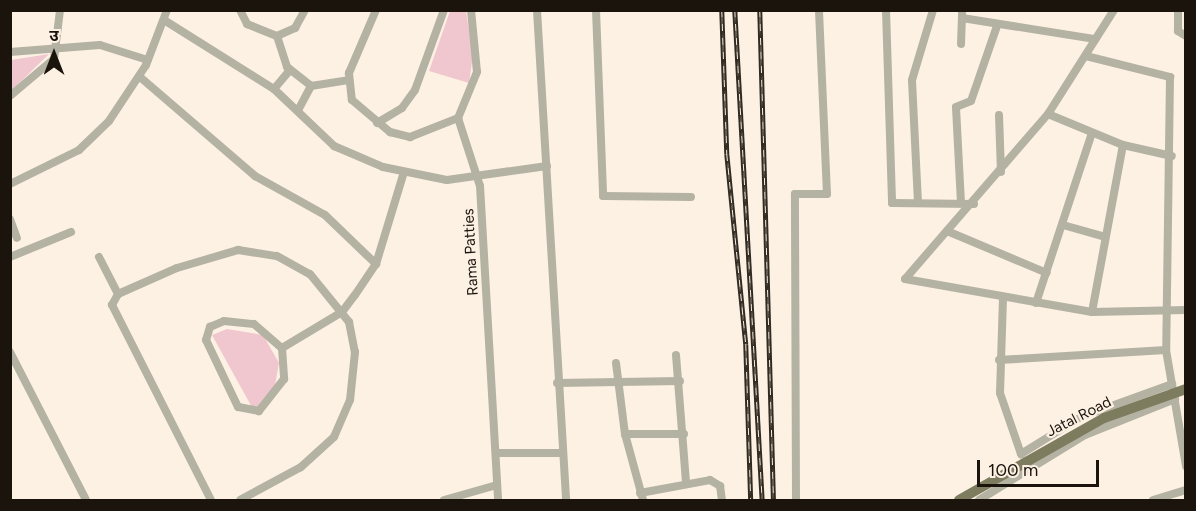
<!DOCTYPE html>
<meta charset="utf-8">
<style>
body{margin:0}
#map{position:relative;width:1196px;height:511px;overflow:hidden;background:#fdf1e4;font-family:Figtree,"Noto Sans Devanagari",sans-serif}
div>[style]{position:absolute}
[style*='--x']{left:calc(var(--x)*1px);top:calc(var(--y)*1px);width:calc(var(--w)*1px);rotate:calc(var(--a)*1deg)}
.green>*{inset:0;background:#f0c7cf}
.minor>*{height:8px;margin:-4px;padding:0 4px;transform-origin:4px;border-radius:4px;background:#b4b2a2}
.major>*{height:10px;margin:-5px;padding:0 5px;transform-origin:5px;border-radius:5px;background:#7e7c5e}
.rail>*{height:4.5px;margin-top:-2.25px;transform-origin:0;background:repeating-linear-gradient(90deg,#fdf1e4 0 7px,#322b22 0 14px);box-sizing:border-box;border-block:2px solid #322b22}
span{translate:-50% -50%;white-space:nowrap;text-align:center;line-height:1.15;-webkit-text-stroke:4.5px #fdf1e4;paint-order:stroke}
.street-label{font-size:15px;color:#1b140c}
.frame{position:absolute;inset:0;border:12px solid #1b140c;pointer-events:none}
.north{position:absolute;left:24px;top:24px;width:60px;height:60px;-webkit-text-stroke:4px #fdf1e4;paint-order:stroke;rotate:0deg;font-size:16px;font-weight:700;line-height:24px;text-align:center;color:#1b140c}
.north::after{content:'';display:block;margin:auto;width:21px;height:27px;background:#1b140c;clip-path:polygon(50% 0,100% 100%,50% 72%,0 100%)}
.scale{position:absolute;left:977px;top:460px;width:122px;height:27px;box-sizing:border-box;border:3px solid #1b140c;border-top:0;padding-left:8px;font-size:18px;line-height:21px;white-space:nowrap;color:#1b140c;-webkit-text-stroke:4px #fdf1e4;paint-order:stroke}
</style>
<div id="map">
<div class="green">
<i style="clip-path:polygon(450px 11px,466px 11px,473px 55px,469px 83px,429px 71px)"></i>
<i style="clip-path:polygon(49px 54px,11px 91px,11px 60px)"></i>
<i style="clip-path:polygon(227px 329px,263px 335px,279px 363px,274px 390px,254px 411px,212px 335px)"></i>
</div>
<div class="minor">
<i style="--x:240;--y:10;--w:16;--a:63"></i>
<i style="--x:247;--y:24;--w:32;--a:22"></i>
<i style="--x:277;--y:36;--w:20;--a:-24"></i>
<i style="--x:295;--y:28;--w:21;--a:-61"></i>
<i style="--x:376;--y:10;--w:69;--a:113.2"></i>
<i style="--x:349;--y:73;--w:27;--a:84"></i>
<i style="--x:352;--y:100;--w:50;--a:40.1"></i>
<i style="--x:390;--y:132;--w:21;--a:14"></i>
<i style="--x:410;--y:137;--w:52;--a:-21.6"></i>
<i style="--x:471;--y:10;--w:62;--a:84.5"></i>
<i style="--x:477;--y:72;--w:50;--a:112.4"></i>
<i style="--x:458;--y:118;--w:71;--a:72.1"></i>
<i style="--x:480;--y:186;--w:315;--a:86.7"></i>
<i style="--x:537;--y:10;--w:491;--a:86.6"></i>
<i style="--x:596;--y:10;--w:186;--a:87.8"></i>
<i style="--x:603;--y:196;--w:88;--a:0.7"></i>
<i style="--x:886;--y:10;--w:193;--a:88.2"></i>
<i style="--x:892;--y:203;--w:82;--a:0.7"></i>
<i style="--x:1114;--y:10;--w:123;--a:122.4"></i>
<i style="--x:1048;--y:114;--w:218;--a:130.9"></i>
<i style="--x:905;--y:279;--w:190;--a:10"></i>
<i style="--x:1092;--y:312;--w:94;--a:-1.2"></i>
<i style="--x:1178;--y:10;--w:21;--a:90"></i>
<i style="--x:1178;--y:31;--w:9;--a:32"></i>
<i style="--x:962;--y:18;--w:135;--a:9"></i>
<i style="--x:164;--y:20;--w:130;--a:32.1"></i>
<i style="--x:274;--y:89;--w:83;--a:43.5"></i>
<i style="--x:334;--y:146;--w:53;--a:23.2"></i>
<i style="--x:383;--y:167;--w:65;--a:11.5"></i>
<i style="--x:447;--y:180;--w:101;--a:-8"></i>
<i style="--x:277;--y:36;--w:33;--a:72"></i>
<i style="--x:287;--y:67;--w:31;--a:38"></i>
<i style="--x:311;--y:86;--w:26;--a:118"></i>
<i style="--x:961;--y:44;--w:34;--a:-88"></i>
<i style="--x:10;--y:52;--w:90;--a:-4.4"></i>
<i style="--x:100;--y:45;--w:50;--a:17.4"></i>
<i style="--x:1086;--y:56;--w:87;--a:14"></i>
<i style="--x:1170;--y:77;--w:273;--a:90.8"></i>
<i style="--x:1166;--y:350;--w:118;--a:80.2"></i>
<i style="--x:140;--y:77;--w:152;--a:40.7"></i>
<i style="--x:255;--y:176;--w:80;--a:29.1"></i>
<i style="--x:325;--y:215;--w:71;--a:43.9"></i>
<i style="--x:311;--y:86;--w:36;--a:-9"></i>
<i style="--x:274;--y:89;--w:25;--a:-50"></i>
<i style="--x:10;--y:96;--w:57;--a:-40.1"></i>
<i style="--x:54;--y:59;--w:49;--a:-83"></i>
<i style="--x:1048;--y:114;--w:81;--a:22.5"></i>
<i style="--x:1123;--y:145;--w:50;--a:12.7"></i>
<i style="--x:999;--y:115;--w:57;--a:88"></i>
<i style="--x:377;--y:123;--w:29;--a:-31"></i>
<i style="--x:402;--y:108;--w:22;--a:-54"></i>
<i style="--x:415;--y:90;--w:85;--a:-70.1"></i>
<i style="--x:10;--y:184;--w:77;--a:-26.2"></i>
<i style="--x:79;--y:150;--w:42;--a:-44"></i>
<i style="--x:109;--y:121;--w:67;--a:-56.5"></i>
<i style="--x:146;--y:65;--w:59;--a:-69.1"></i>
<i style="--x:918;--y:203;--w:123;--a:-92.8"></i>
<i style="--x:912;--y:80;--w:73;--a:-73.3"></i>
<i style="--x:961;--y:203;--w:96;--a:-93"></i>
<i style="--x:956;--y:107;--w:16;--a:-22"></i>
<i style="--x:971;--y:101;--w:79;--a:-70.9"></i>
<i style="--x:10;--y:219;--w:20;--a:70"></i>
<i style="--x:1063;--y:225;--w:41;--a:15.8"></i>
<i style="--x:947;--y:231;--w:108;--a:22.8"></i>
<i style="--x:10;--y:257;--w:66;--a:-22.3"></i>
<i style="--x:99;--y:257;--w:42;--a:62.8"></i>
<i style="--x:1003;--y:298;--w:95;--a:91.8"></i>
<i style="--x:1000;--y:393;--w:65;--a:71"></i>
<i style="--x:1021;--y:454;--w:70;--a:-31.7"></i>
<i style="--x:1081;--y:417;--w:97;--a:-19.9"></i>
<i style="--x:1036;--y:303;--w:179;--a:-71.8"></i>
<i style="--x:1092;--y:312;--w:170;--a:-79.5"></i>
<i style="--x:224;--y:321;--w:30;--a:6"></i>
<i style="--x:254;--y:324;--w:37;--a:41"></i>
<i style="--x:282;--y:348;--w:31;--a:86"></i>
<i style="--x:284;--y:379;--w:41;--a:128"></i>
<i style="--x:259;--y:411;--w:21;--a:-169"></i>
<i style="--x:238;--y:407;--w:74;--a:-115.5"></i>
<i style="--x:206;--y:340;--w:14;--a:-73"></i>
<i style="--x:210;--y:327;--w:15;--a:-23"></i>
<i style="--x:282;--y:348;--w:70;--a:-31"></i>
<i style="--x:342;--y:312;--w:21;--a:-53"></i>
<i style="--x:355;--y:295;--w:37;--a:-56"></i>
<i style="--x:376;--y:264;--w:93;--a:-73.1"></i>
<i style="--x:10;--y:352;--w:166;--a:62.8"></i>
<i style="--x:676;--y:355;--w:127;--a:85.5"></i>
<i style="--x:999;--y:360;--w:167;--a:-3.4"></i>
<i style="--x:616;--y:363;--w:72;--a:82.8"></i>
<i style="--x:625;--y:434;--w:68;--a:74.7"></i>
<i style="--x:557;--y:383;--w:123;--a:-0.9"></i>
<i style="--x:625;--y:434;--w:59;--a:0"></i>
<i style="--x:496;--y:453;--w:67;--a:0"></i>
<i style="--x:640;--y:493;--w:71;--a:-10.5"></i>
<i style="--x:710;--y:480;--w:12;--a:31"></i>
<i style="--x:720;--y:486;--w:14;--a:82"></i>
<i style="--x:211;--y:500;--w:219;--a:-116.9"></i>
<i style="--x:112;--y:305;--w:13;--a:-61"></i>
<i style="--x:118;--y:294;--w:64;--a:-23.8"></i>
<i style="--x:177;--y:268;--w:64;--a:-16.4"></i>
<i style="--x:238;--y:250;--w:39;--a:9"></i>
<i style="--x:277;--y:256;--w:38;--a:29"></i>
<i style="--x:310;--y:274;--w:62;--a:50.9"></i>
<i style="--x:349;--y:322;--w:31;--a:79"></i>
<i style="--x:355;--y:352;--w:48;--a:95.9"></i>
<i style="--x:350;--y:400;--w:40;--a:113.4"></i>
<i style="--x:334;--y:437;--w:45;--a:137.7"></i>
<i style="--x:301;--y:467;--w:69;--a:151.6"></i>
<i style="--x:444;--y:500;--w:55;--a:-15.8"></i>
<i style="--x:796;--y:500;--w:306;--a:-90.2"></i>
<i style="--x:795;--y:194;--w:32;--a:0"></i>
<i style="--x:827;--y:194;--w:184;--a:-92.5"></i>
<i style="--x:979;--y:500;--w:124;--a:-31.5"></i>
<i style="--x:1085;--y:435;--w:97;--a:-21.8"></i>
<i style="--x:1153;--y:500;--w:34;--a:-17"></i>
</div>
<div class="major">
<i style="--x:959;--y:500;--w:167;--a:-29.5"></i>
<i style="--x:1104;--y:418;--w:87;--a:-19.5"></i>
</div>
<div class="rail">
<i style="--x:722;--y:10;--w:144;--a:88"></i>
<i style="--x:727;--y:154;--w:191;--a:84.3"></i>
<i style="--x:746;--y:344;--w:156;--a:88.2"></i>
<i style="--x:735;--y:10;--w:491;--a:86.8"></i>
<i style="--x:760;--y:10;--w:490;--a:88.4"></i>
</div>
<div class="street-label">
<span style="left:471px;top:252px;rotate:-93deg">Rama Patties</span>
<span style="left:1079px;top:417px;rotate:-27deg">Jatal Road</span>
</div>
<div class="frame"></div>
<div class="north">उ</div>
<div class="scale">100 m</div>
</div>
